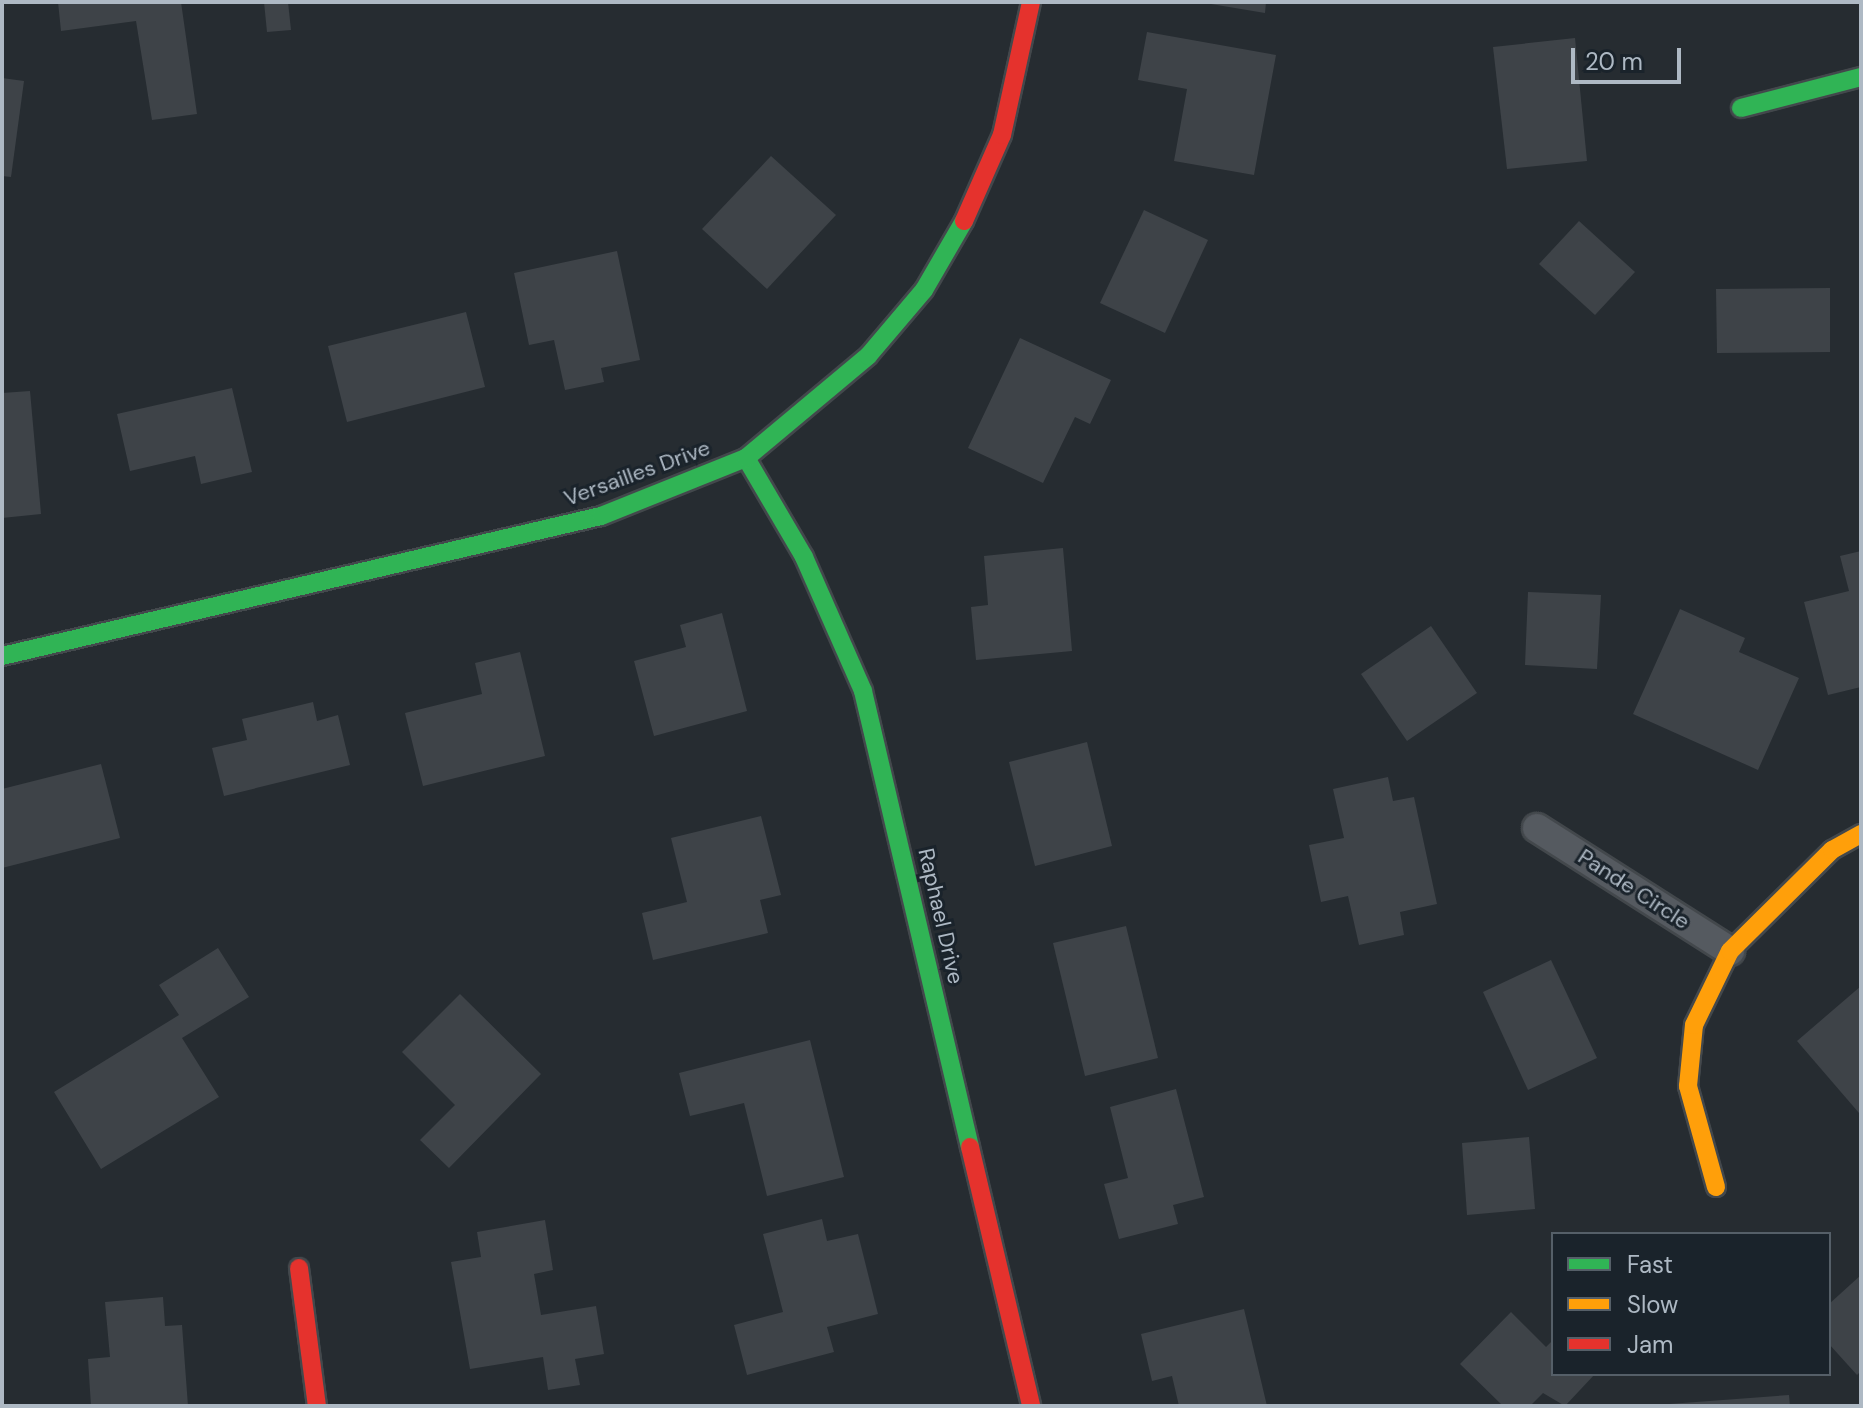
<!DOCTYPE html>
<style>
body{margin:0}
#map{position:relative;width:1863px;height:1408px;overflow:hidden;background:#262c31;font-family:"DM Sans",sans-serif}
div>[style]{position:absolute}
[style*='--x']{left:calc(var(--x)*1px);top:calc(var(--y)*1px);width:calc(var(--w)*1px);rotate:calc(var(--a)*1deg)}
.building>*{inset:0;background:#3e4348}
.roads{filter:drop-shadow(2px 0 #43484c) drop-shadow(-2px 0 #43484c) drop-shadow(0 2px #43484c) drop-shadow(0 -2px #43484c)}
.street>*{height:28px;margin:-14px;padding:0 14px;transform-origin:14px;border-radius:14px;background:#555a60}
.fast>*{height:18px;margin:-9px;padding:0 9px;transform-origin:9px;border-radius:9px;background:#30b455}
.slow>*{height:18px;margin:-9px;padding:0 9px;transform-origin:9px;border-radius:9px;background:#ff9f0a}
.jam>*{height:18px;margin:-9px;padding:0 9px;transform-origin:9px;border-radius:9px;background:#e5322d}
span{translate:-50% -50%;white-space:nowrap;text-align:center;line-height:1.15;-webkit-text-stroke:6px #1a232b;paint-order:stroke}
.street-label{font-size:22px;color:#aeb9c4}
.frame{position:absolute;inset:0;border:4px solid #aeb9c4;pointer-events:none}
.legend{position:absolute;left:1551px;top:1232px;width:280px;height:144px;box-sizing:border-box;background:#1a232b;border:2px solid #555f68;margin:0;padding:10px 14px;list-style:none;font-size:24px;color:#aeb9c4}
.legend li{display:flex;align-items:center;gap:16px;height:40px}
.legend b{width:40px;border:2px solid #555f68}
.scale{position:absolute;left:1571px;top:48px;width:110px;height:36px;box-sizing:border-box;border:4px solid #aeb9c4;border-top:0;padding-left:10px;font-size:24px;line-height:28px;white-space:nowrap;color:#aeb9c4;-webkit-text-stroke:6px #1a232b;paint-order:stroke}
</style>
<div id="map">
<div class="building">
<i style="clip-path:polygon(58px 2px,181px 2px,197px 114px,152px 120px,136px 21px,61px 31px)"></i>
<i style="clip-path:polygon(264px 2px,288px 2px,291px 30px,267px 32px)"></i>
<i style="clip-path:polygon(1199px 2px,1266px 2px,1265px 13px)"></i>
<i style="clip-path:polygon(1147px 32px,1276px 55px,1254px 175px,1174px 161px,1187px 89px,1138px 80px)"></i>
<i style="clip-path:polygon(1575px 38px,1587px 161px,1507px 169px,1493px 47px)"></i>
<i style="clip-path:polygon(2px 78px,24px 81px,11px 177px,2px 176px)"></i>
<i style="clip-path:polygon(771px 156px,836px 215px,767px 289px,702px 229px)"></i>
<i style="clip-path:polygon(1144px 210px,1208px 240px,1165px 333px,1100px 303px)"></i>
<i style="clip-path:polygon(1579px 221px,1635px 272px,1595px 315px,1539px 264px)"></i>
<i style="clip-path:polygon(617px 251px,640px 360px,601px 368px,604px 382px,565px 390px,554px 340px,529px 345px,514px 273px)"></i>
<i style="clip-path:polygon(1830px 288px,1830px 352px,1717px 353px,1716px 289px)"></i>
<i style="clip-path:polygon(466px 312px,485px 387px,347px 422px,328px 346px)"></i>
<i style="clip-path:polygon(1020px 338px,1111px 380px,1090px 424px,1075px 417px,1043px 483px,968px 448px)"></i>
<i style="clip-path:polygon(232px 388px,252px 472px,201px 484px,195px 456px,130px 471px,117px 414px)"></i>
<i style="clip-path:polygon(30px 391px,41px 514px,2px 518px,2px 393px)"></i>
<i style="clip-path:polygon(1063px 548px,1072px 651px,976px 660px,971px 607px,988px 605px,984px 556px)"></i>
<i style="clip-path:polygon(1861px 551px,1861px 687px,1828px 695px,1804px 602px,1849px 591px,1840px 556px)"></i>
<i style="clip-path:polygon(1528px 592px,1601px 595px,1597px 669px,1525px 665px)"></i>
<i style="clip-path:polygon(1680px 609px,1745px 638px,1739px 652px,1799px 678px,1758px 770px,1633px 714px)"></i>
<i style="clip-path:polygon(722px 613px,747px 711px,654px 736px,634px 661px,686px 647px,680px 625px)"></i>
<i style="clip-path:polygon(1431px 626px,1477px 693px,1407px 741px,1361px 674px)"></i>
<i style="clip-path:polygon(520px 652px,545px 756px,423px 786px,405px 713px,482px 694px,475px 663px)"></i>
<i style="clip-path:polygon(313px 702px,317px 721px,338px 715px,350px 765px,224px 796px,212px 748px,247px 740px,242px 719px)"></i>
<i style="clip-path:polygon(1087px 742px,1112px 846px,1035px 866px,1009px 762px)"></i>
<i style="clip-path:polygon(101px 764px,120px 838px,2px 868px,2px 789px)"></i>
<i style="clip-path:polygon(1388px 777px,1393px 801px,1414px 797px,1437px 904px,1400px 912px,1404px 935px,1359px 945px,1348px 896px,1321px 902px,1309px 845px,1344px 838px,1333px 789px)"></i>
<i style="clip-path:polygon(761px 816px,781px 895px,760px 900px,768px 933px,653px 960px,642px 913px,687px 902px,671px 838px)"></i>
<i style="clip-path:polygon(1126px 926px,1158px 1058px,1085px 1076px,1053px 943px)"></i>
<i style="clip-path:polygon(218px 948px,249px 997px,182px 1038px,219px 1097px,101px 1169px,54px 1092px,179px 1015px,159px 985px)"></i>
<i style="clip-path:polygon(1551px 960px,1597px 1058px,1528px 1090px,1483px 992px)"></i>
<i style="clip-path:polygon(1861px 986px,1861px 1112px,1859px 1113px,1797px 1041px)"></i>
<i style="clip-path:polygon(460px 994px,541px 1074px,449px 1168px,420px 1140px,455px 1105px,402px 1052px)"></i>
<i style="clip-path:polygon(810px 1040px,844px 1177px,767px 1196px,744px 1103px,690px 1116px,679px 1073px)"></i>
<i style="clip-path:polygon(1176px 1089px,1204px 1197px,1173px 1205px,1178px 1224px,1119px 1239px,1104px 1184px,1128px 1178px,1110px 1107px)"></i>
<i style="clip-path:polygon(1529px 1137px,1535px 1209px,1467px 1215px,1462px 1143px)"></i>
<i style="clip-path:polygon(822px 1219px,827px 1241px,858px 1234px,878px 1314px,827px 1327px,834px 1352px,747px 1375px,734px 1325px,783px 1312px,763px 1234px)"></i>
<i style="clip-path:polygon(545px 1220px,553px 1270px,534px 1274px,541px 1315px,596px 1306px,604px 1354px,575px 1359px,580px 1385px,548px 1390px,543px 1357px,470px 1369px,451px 1262px,481px 1257px,477px 1232px)"></i>
<i style="clip-path:polygon(1861px 1275px,1861px 1371px,1857px 1375px,1829px 1344px,1829px 1304px)"></i>
<i style="clip-path:polygon(163px 1297px,165px 1326px,182px 1325px,188px 1406px,91px 1406px,88px 1359px,110px 1357px,105px 1302px)"></i>
<i style="clip-path:polygon(1244px 1309px,1267px 1406px,1179px 1406px,1172px 1376px,1152px 1381px,1141px 1334px)"></i>
<i style="clip-path:polygon(1511px 1312px,1546px 1347px,1553px 1340px,1553px 1374px,1595px 1374px,1565px 1406px,1543px 1393px,1530px 1406px,1503px 1406px,1460px 1364px)"></i>
<i style="clip-path:polygon(1789px 1395px,1790px 1406px,1669px 1406px,1669px 1404px)"></i>
</div>
<div class="roads">
<div class="street">
<i style="--x:1537;--y:828;--w:229;--a:32.5"></i>
</div>
<div class="fast">
<i style="--x:1741;--y:108;--w:124;--a:-14.5"></i>
<i style="--x:746;--y:458;--w:115;--a:59.6"></i>
<i style="--x:804;--y:557;--w:146;--a:66.2"></i>
<i style="--x:863;--y:691;--w:468;--a:76.8"></i>
<i style="--x:2;--y:656;--w:615;--a:-13.16"></i>
<i style="--x:601;--y:516;--w:156;--a:-21.8"></i>
<i style="--x:746;--y:458;--w:159;--a:-39.9"></i>
<i style="--x:868;--y:356;--w:87;--a:-49.7"></i>
<i style="--x:924;--y:290;--w:80;--a:-59.9"></i>
</div>
<div class="slow">
<i style="--x:1716;--y:1187;--w:105;--a:-105.5"></i>
<i style="--x:1688;--y:1086;--w:61;--a:-84.4"></i>
<i style="--x:1694;--y:1025;--w:82;--a:-64.1"></i>
<i style="--x:1730;--y:951;--w:144;--a:-44.7"></i>
<i style="--x:1832;--y:850;--w:33;--a:-29"></i>
</div>
<div class="jam">
<i style="--x:964;--y:221;--w:94;--a:-66.2"></i>
<i style="--x:1002;--y:135;--w:136;--a:-77.7"></i>
<i style="--x:970;--y:1147;--w:266;--a:76.7"></i>
<i style="--x:299;--y:1268;--w:139;--a:82.6"></i>
</div>
</div>
<div class="street-label">
<span style="left:637px;top:473px;rotate:-20deg">Versailles Drive</span>
<span style="left:1634px;top:889px;rotate:33deg">Pande Circle</span>
<span style="left:941px;top:916px;rotate:77deg">Raphael Drive</span>
</div>
<div class="frame"></div>
<ul class="legend">
<li><b style="height:10px;background:#30b455"></b>Fast</li>
<li><b style="height:10px;background:#ff9f0a"></b>Slow</li>
<li><b style="height:10px;background:#e5322d"></b>Jam</li>
</ul>
<div class="scale">20 m</div>
</div>
